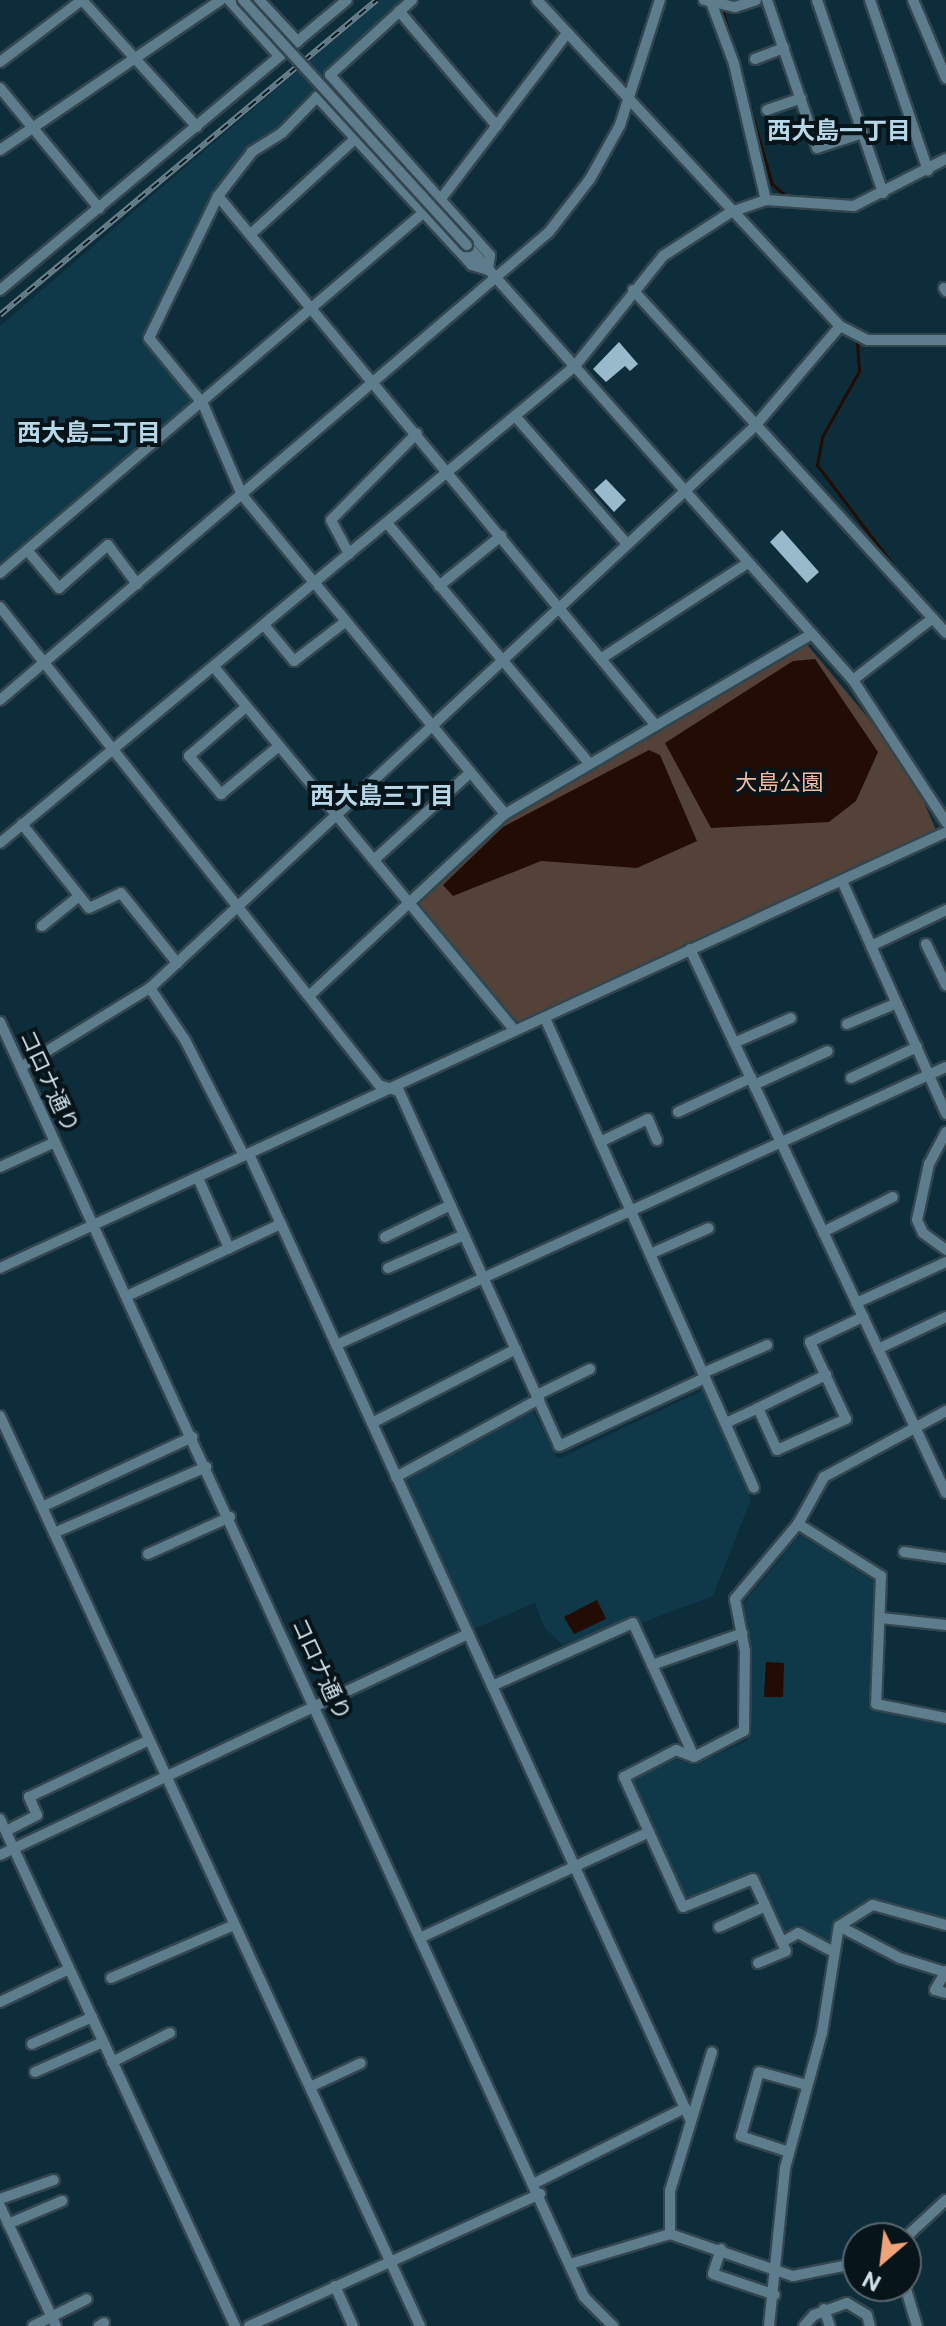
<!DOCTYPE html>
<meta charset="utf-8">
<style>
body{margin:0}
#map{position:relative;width:946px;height:2326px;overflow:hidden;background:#0e2d3a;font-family:"Public Sans","Noto Sans JP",sans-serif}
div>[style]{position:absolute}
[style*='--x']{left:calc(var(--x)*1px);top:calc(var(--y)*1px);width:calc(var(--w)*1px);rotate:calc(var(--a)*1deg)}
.built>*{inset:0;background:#0f3849}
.green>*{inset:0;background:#544238}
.water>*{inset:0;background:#220c03}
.stream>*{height:3px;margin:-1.5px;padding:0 1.5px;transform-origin:1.5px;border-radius:1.5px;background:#220c03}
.building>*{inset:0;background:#99baca}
.roads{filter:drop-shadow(2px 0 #33464f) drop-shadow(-2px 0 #33464f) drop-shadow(0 2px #33464f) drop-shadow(0 -2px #33464f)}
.minor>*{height:10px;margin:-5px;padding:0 5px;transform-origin:5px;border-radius:5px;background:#5d7d8d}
.rail>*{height:6px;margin-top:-3px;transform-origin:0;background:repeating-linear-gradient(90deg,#07141a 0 9px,#69818c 0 18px);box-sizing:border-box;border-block:2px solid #69818c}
.bridges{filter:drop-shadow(2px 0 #33464f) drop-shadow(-2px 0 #33464f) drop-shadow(0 2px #33464f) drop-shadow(0 -2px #33464f)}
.minor-bridge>*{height:10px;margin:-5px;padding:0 5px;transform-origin:5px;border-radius:5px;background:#5d7d8d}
span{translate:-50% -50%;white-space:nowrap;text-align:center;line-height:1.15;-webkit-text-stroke:8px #07141a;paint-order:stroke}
.park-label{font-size:22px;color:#f1bca1}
.street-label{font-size:22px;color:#d0e1ea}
.neighbourhood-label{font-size:24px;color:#b6d8e9;font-weight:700}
.north{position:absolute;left:842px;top:2222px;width:80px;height:80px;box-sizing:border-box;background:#07141a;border:2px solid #57666d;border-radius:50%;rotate:208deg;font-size:22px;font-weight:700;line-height:32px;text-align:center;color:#d0e1ea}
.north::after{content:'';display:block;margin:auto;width:28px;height:36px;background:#f0a279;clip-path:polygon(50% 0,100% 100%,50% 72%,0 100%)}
</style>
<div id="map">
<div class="built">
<i style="clip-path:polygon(380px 0,404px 0,228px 175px,176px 263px,142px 338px,192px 399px,186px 410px,0 568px,0 326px)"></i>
<i style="clip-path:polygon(707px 1388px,751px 1499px,713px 1596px,641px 1623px,626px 1620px,565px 1647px,544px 1627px,535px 1603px,471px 1630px,402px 1481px,532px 1409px,558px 1459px)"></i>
<i style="clip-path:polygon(800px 1535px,876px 1583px,874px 1709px,946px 1726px,946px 1922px,872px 1903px,837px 1923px,829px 1947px,801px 1931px,781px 1934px,754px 1874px,685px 1904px,630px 1781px,675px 1759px,695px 1765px,748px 1740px,750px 1651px,741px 1606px)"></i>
</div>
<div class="green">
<i style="clip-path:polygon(805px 642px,908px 766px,936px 830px,516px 1024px,417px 902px,504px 820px)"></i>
</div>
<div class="water">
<i style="clip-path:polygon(815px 659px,878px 752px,856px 801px,829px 822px,711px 828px,665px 743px,793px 661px)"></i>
<i style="clip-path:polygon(649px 750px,660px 755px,697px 841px,637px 868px,541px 861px,453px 896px,443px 885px,503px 827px)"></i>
<i style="clip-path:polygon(597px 1600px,606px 1619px,574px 1634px,564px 1617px)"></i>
<i style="clip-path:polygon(766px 1662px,784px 1663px,783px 1697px,764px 1697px)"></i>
</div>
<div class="stream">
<i style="--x:722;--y:9;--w:182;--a:74.1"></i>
<i style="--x:772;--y:184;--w:23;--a:40"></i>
<i style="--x:857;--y:343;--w:28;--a:86"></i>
<i style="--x:859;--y:371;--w:76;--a:119.3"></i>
<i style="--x:822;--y:437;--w:28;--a:100"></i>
<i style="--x:817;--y:465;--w:151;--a:52.8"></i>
<i style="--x:912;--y:591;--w:47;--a:44.1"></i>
</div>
<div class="building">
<i style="clip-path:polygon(619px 342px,638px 364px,630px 371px,625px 366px,606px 382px,593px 369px)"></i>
<i style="clip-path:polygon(606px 479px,626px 500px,614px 512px,594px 490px)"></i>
<i style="clip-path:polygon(782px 530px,819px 572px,807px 583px,770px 542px)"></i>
</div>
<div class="roads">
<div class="minor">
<i style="--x:82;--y:0;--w:171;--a:47.8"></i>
<i style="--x:229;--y:0;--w:75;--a:48.2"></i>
<i style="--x:259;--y:0;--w:57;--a:47.1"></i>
<i style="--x:412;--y:0;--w:111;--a:137.6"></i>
<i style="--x:330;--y:75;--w:241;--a:48.4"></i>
<i style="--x:490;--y:255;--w:15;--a:98"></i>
<i style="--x:488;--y:270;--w:17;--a:-163"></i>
<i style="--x:472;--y:265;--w:229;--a:-132.7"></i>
<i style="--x:317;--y:97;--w:50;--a:134.2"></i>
<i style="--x:282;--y:133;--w:36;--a:148"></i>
<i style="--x:252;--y:152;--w:56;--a:127.7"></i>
<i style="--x:218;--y:196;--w:158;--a:115.9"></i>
<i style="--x:149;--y:338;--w:85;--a:50.7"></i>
<i style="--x:203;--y:404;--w:99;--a:66.8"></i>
<i style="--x:242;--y:495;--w:413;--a:50.5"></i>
<i style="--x:537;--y:0;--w:445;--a:47.1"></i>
<i style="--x:840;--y:326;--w:30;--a:27"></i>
<i style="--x:867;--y:340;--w:79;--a:0"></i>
<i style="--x:704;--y:0;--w:32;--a:13"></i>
<i style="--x:735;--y:7;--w:22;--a:-18"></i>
<i style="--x:767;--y:0;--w:156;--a:71.3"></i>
<i style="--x:817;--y:148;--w:48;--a:-18.1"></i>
<i style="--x:817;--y:0;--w:204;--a:71.1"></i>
<i style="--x:870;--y:0;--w:180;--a:71.2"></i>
<i style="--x:913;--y:0;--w:85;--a:67.1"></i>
<i style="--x:711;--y:2;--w:66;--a:69.6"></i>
<i style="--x:734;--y:64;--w:140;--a:76.8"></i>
<i style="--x:399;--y:11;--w:151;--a:49.6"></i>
<i style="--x:755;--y:59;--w:31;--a:-21"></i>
<i style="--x:0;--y:62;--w:103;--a:-37.1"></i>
<i style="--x:0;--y:88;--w:156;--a:50.5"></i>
<i style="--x:767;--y:110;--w:36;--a:-19"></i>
<i style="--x:0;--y:150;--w:267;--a:-34.2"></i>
<i style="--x:218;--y:196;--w:683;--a:50.41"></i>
<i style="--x:440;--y:200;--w:210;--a:-52.7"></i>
<i style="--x:252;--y:233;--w:141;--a:-42.4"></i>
<i style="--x:467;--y:245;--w:582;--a:48.42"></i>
<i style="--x:853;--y:680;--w:170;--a:56.8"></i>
<i style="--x:944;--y:288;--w:4;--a:56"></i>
<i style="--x:0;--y:290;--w:452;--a:-39.9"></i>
<i style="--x:633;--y:290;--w:464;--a:47.6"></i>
<i style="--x:515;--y:416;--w:170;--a:48.8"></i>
<i style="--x:387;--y:523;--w:312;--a:49.9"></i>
<i style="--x:27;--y:550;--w:50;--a:49.9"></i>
<i style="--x:59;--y:588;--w:65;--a:-41.3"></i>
<i style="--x:108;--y:545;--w:49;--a:53.4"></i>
<i style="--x:349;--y:554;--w:38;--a:-118"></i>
<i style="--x:331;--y:520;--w:122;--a:-45.3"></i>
<i style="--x:0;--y:573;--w:555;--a:-40.4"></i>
<i style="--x:439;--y:586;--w:80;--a:-38.9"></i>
<i style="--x:0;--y:607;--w:610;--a:51.59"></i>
<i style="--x:379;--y:1085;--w:21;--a:17"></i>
<i style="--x:399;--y:1091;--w:389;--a:65.7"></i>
<i style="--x:559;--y:1446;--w:161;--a:-25"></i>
<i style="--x:264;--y:625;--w:47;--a:50.2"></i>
<i style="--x:294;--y:661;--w:64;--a:-37.4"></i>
<i style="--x:602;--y:658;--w:174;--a:-33.1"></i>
<i style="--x:214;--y:667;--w:472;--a:50.4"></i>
<i style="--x:853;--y:680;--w:101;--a:-37.8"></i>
<i style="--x:0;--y:700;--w:721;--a:-40.45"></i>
<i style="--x:549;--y:232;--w:67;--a:-52.3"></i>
<i style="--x:590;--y:179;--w:62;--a:-60.9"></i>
<i style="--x:620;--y:125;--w:131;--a:-72.3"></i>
<i style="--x:246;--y:707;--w:75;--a:139.3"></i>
<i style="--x:189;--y:756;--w:50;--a:49.9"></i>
<i style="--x:221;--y:794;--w:75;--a:-39.6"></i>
<i style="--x:22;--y:824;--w:107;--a:51.4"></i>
<i style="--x:89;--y:908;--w:35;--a:-25"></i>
<i style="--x:121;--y:893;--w:90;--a:51.3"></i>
<i style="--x:0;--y:843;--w:747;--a:-39.68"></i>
<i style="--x:575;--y:366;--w:141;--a:-51.3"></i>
<i style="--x:663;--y:256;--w:81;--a:-32.9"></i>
<i style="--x:731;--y:212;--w:37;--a:-19"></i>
<i style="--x:766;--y:200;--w:88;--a:3.9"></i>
<i style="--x:854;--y:206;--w:103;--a:-27.1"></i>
<i style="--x:375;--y:859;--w:128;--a:-42.2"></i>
<i style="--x:842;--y:881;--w:255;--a:65.9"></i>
<i style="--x:42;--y:926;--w:48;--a:-39"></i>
<i style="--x:926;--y:944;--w:46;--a:64"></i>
<i style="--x:871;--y:946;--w:83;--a:-25.6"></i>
<i style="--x:690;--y:949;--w:601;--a:64.8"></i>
<i style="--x:150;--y:988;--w:63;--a:56.1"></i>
<i style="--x:185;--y:1040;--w:130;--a:63"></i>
<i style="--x:310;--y:995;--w:266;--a:-42.9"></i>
<i style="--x:505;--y:814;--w:356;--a:-30.4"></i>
<i style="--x:545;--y:1018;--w:514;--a:66.03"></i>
<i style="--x:0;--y:1022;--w:1402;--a:65.39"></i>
<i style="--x:584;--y:2297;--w:41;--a:45"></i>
<i style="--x:847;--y:1024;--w:54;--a:-22.8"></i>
<i style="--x:734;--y:1043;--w:62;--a:-23.7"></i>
<i style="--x:21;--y:1067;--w:151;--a:-31.5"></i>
<i style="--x:150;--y:988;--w:826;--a:-42.89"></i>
<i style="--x:755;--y:426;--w:131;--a:-49.6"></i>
<i style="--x:851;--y:1078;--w:73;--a:-25.2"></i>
<i style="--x:754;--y:1085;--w:81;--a:-24.7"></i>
<i style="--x:678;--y:1112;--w:81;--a:-25"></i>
<i style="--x:946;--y:1132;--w:36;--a:118"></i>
<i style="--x:929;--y:1164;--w:57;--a:102.1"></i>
<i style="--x:917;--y:1220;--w:14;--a:65"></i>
<i style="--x:923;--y:1233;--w:29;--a:36"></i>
<i style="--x:600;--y:1142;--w:53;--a:-25.6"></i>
<i style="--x:648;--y:1119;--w:23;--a:67"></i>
<i style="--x:249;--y:1154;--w:1063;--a:65.44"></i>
<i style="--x:0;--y:1167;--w:60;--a:-24.4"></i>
<i style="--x:198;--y:1178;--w:77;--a:66.1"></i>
<i style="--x:823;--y:1232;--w:78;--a:-26.6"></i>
<i style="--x:385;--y:1237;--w:73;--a:-25.9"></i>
<i style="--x:650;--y:1254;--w:64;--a:-23.8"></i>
<i style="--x:0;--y:1268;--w:1042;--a:-24.74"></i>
<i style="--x:388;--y:1268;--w:83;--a:-23.5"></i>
<i style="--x:127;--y:1296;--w:170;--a:-25.1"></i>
<i style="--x:856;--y:1303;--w:99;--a:-24.5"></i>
<i style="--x:336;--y:1345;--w:670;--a:-24.5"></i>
<i style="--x:878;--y:1349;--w:75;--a:-25.2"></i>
<i style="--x:703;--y:1373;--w:70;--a:-23.6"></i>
<i style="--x:537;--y:1395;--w:59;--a:-26.1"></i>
<i style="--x:758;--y:1408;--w:76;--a:-25.9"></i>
<i style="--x:0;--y:1416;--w:1002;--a:65.22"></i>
<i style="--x:372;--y:1423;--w:162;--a:-27.2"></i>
<i style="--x:726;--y:1423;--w:35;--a:-25"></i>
<i style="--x:758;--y:1408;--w:46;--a:65.7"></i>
<i style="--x:777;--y:1450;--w:76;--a:-24.2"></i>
<i style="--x:846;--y:1419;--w:85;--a:-115.1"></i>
<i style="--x:810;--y:1342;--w:59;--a:-25.3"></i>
<i style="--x:396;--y:1477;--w:163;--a:-28.6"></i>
<i style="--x:42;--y:1507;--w:166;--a:-25"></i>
<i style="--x:798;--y:1524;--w:98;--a:32.1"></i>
<i style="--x:881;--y:1576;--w:128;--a:92.2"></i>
<i style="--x:876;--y:1704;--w:71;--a:11.3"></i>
<i style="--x:54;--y:1533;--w:166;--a:-23.5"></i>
<i style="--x:904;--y:1552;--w:42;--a:8.1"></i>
<i style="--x:148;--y:1554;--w:90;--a:-24.3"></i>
<i style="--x:881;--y:1618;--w:65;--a:6.1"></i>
<i style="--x:652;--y:1665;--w:96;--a:-19.4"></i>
<i style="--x:492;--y:1686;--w:154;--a:-24.1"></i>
<i style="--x:633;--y:1623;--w:147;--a:65.5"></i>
<i style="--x:0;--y:1819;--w:559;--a:65.13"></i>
<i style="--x:6;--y:1831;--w:35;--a:-27"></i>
<i style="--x:37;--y:1815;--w:20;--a:-114"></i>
<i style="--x:29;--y:1797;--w:133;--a:-25.4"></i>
<i style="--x:0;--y:1855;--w:518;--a:-25.28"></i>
<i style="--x:839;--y:1926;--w:69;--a:27.7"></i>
<i style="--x:900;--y:1958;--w:47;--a:17.3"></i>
<i style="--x:719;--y:1927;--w:51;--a:-24.1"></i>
<i style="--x:422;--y:1937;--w:250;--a:-24.8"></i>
<i style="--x:782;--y:1942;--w:18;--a:-29"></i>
<i style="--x:798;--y:1933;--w:40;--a:28"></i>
<i style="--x:758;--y:1963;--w:30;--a:-23"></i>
<i style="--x:786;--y:1951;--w:79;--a:-114.6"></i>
<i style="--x:753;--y:1879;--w:75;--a:158.2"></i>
<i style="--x:683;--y:1907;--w:143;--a:-114.4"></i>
<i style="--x:624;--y:1777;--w:59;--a:-27.4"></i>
<i style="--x:676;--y:1750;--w:19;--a:21"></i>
<i style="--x:694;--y:1757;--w:56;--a:-27.5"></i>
<i style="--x:744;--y:1731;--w:80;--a:-89.3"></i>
<i style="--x:745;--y:1651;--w:53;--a:-100.9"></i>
<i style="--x:735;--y:1599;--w:98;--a:-50"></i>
<i style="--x:798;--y:1524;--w:54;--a:-61"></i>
<i style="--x:824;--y:1477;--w:139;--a:-28.4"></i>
<i style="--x:946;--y:1971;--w:22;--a:120"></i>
<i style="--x:935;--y:1990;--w:11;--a:15"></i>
<i style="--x:111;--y:1978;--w:134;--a:-23.3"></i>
<i style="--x:0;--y:2002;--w:76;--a:-25.6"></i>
<i style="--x:32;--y:2044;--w:66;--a:-24.2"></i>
<i style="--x:112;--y:2062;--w:65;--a:-26.6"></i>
<i style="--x:35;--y:2072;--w:74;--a:-23.8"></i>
<i style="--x:310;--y:2087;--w:56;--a:-25.2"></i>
<i style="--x:789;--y:2152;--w:51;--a:-161.6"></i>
<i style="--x:741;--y:2136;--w:66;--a:-74.3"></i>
<i style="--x:759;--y:2072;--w:50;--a:15.2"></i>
<i style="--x:535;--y:2183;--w:168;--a:-26.6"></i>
<i style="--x:0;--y:2199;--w:57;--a:-19.4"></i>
<i style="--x:0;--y:2206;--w:132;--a:65"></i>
<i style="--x:8;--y:2224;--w:59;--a:-23.1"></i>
<i style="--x:670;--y:2234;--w:43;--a:-90"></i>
<i style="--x:670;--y:2191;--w:145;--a:-73.2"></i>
<i style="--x:905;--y:2238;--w:56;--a:-42.8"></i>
<i style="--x:721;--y:2249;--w:26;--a:108"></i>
<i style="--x:713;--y:2274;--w:65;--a:18.7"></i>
<i style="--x:570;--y:2264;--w:104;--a:-16.7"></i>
<i style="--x:670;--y:2234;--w:130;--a:18.9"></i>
<i style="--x:793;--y:2276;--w:66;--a:-11.3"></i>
<i style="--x:335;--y:2286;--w:44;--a:65.8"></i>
<i style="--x:905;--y:2286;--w:42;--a:73.3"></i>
<i style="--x:824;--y:2309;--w:18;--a:71"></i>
<i style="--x:33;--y:2326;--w:60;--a:-26.6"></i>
<i style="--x:99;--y:2326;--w:6;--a:-31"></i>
<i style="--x:249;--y:2326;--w:320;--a:-24.4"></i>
<i style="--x:769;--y:2326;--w:159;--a:-84.2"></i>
<i style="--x:785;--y:2168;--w:140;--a:-74.7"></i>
<i style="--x:822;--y:2033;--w:108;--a:-81"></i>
<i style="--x:839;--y:1926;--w:40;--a:-32"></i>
<i style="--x:873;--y:1905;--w:76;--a:15.3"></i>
<i style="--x:804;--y:2326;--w:15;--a:-48"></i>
<i style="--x:814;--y:2315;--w:35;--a:-20"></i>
<i style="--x:847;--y:2303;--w:23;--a:31"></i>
<i style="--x:867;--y:2315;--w:11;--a:75"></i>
</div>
</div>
<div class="rail">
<i style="--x:0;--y:315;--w:491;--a:-39.9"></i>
</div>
<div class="bridges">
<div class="minor-bridge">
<i style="--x:243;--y:0;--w:332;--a:47.6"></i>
</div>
</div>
<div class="park-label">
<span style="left:779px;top:783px">大島公園</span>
</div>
<div class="street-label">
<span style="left:49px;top:1081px;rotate:65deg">コロナ通り</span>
<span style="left:321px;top:1669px;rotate:65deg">コロナ通り</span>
</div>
<div class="neighbourhood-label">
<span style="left:839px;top:131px">西大島一丁目</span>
<span style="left:89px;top:433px">西大島二丁目</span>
<span style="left:382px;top:796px">西大島三丁目</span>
</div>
<div class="north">N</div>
</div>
